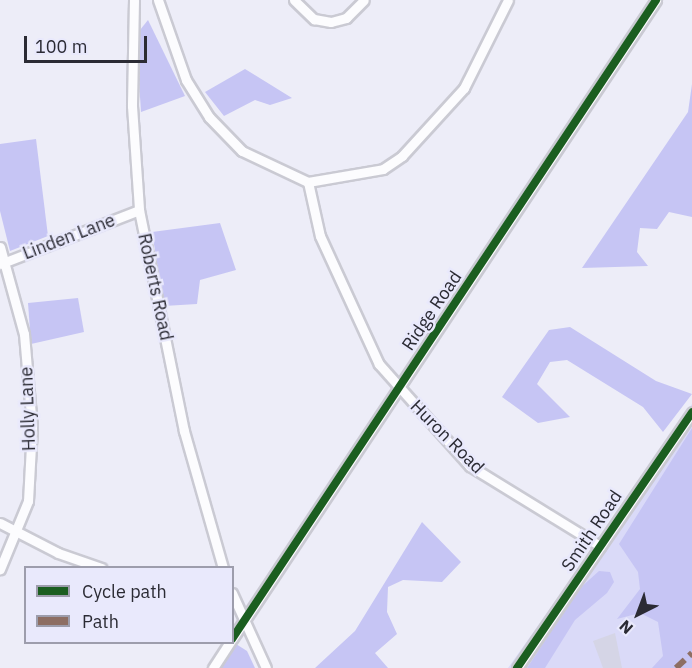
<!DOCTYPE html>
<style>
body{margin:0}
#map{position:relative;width:692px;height:668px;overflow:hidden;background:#ededf8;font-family:"IBM Plex Sans",sans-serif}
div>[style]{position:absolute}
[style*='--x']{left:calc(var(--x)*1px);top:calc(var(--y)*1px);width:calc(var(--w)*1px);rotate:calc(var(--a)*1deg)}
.green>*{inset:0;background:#dadaf8}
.forest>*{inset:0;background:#c6c5f4}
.building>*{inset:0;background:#d5d5e6}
.roads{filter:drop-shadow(2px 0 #cacad3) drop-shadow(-2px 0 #cacad3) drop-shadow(0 2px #cacad3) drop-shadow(0 -2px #cacad3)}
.minor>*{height:9px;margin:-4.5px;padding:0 4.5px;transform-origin:4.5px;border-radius:4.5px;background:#fcfcfe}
.quiet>*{height:6px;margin-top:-3px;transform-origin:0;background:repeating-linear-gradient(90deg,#8d6e63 0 12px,transparent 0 18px)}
.cycleway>*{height:8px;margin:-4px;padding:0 4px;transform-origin:4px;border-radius:4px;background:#1b5e20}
span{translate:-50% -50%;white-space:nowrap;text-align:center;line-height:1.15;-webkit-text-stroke:5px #e9e9fc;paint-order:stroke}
.street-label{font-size:18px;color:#2b2b34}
.legend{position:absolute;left:24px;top:566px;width:210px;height:78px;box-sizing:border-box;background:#e9e9fc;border:2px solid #9d9dac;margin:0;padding:8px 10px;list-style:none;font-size:18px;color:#2b2b34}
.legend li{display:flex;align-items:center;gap:12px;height:30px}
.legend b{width:30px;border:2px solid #9d9dac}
.north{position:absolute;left:608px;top:584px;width:60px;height:60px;-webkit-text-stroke:4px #e9e9fc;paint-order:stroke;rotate:222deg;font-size:16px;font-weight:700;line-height:24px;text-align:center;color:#2b2b34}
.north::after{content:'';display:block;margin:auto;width:21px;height:27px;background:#2b2b34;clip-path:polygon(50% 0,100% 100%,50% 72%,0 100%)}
.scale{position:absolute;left:24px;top:36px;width:123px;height:27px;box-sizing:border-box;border:3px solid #2b2b34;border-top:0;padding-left:8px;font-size:18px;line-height:21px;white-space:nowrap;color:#2b2b34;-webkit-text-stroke:4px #e9e9fc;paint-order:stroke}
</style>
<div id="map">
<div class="green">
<i style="clip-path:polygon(692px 404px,692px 668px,508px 668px,581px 565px)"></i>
</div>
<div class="forest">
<i style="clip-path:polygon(148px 20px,185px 96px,141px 112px,136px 35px)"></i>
<i style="clip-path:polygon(245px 69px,292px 98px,270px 105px,255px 100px,224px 116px,205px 92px)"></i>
<i style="clip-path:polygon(692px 84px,692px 217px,669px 212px,657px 229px,640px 228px,637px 252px,648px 266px,582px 268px,688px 112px)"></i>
<i style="clip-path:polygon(36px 139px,48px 236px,10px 251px,0 211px,0 144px)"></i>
<i style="clip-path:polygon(220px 223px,236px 270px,200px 280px,197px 304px,164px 306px,152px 232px)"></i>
<i style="clip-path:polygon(78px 298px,84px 332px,31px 344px,28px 303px)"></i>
<i style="clip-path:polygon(570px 327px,656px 381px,692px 394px,663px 432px,643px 407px,567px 360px,550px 362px,537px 384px,570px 417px,538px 423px,502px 397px,549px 330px)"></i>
<i style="clip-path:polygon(692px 428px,692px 668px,652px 668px,663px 656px,658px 622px,640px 613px,617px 619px,640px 589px,638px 572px,619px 544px)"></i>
<i style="clip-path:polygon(422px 522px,461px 562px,442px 582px,403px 580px,388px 587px,387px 612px,397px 634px,375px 653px,388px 668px,315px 668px,355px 631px)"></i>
<i style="clip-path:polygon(599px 571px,610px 572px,614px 582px,607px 593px,575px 620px,545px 668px,527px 668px,579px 589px)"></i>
<i style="clip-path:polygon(236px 644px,247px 651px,255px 668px,220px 668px)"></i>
</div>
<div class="building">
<i style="clip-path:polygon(615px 633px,622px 668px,603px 668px,593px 641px)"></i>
</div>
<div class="roads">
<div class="minor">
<i style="--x:134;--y:0;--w:106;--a:91.1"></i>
<i style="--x:132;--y:106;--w:104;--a:86.1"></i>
<i style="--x:139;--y:210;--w:226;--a:78.5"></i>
<i style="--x:184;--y:431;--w:142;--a:74.1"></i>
<i style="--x:158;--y:0;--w:85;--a:70.7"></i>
<i style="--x:186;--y:80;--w:44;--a:58.1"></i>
<i style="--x:209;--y:117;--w:47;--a:45.9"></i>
<i style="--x:242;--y:151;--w:73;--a:25.2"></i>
<i style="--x:308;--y:182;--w:76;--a:-9.8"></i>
<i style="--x:383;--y:169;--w:23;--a:-34"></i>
<i style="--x:402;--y:156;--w:92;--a:-47.6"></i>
<i style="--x:464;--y:88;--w:98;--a:-63.4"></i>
<i style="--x:294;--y:0;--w:28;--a:44"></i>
<i style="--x:314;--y:19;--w:17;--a:10"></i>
<i style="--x:331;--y:22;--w:16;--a:-15"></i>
<i style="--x:346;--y:18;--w:25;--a:-45"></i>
<i style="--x:308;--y:182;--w:55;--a:77.5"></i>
<i style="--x:320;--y:236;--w:141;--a:65.3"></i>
<i style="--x:379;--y:364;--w:137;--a:48.3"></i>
<i style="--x:470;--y:466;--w:153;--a:31.6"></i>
<i style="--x:0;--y:247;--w:90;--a:74.6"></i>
<i style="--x:24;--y:334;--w:93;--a:85.1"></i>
<i style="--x:32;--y:427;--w:74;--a:93.1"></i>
<i style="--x:28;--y:501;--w:74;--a:112.4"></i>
<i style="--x:0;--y:264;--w:149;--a:-21.2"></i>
<i style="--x:0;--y:523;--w:65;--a:27.3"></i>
<i style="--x:58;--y:553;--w:46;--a:19.2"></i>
<i style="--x:232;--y:593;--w:82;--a:65.6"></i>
<i style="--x:232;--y:639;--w:767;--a:-56.43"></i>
<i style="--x:213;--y:668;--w:31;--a:-57"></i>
<i style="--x:517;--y:668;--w:310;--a:-55.6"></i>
</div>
</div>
<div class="quiet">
<i style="--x:676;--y:668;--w:22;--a:-43"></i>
</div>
<div class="cycleway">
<i style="--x:232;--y:639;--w:767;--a:-56.43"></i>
<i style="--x:517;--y:668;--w:310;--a:-55.6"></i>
</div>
<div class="street-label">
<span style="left:69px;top:237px;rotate:-21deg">Linden Lane</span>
<span style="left:155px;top:287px;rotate:78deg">Roberts Road</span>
<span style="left:432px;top:311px;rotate:-56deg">Ridge Road</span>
<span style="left:28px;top:409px;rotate:-92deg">Holly Lane</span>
<span style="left:447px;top:437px;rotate:45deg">Huron Road</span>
<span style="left:592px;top:531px;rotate:-56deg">Smith Road</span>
</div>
<ul class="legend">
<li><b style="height:8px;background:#1b5e20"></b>Cycle path</li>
<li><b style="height:8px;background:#8d6e63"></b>Path</li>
</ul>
<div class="north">N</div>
<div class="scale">100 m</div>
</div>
